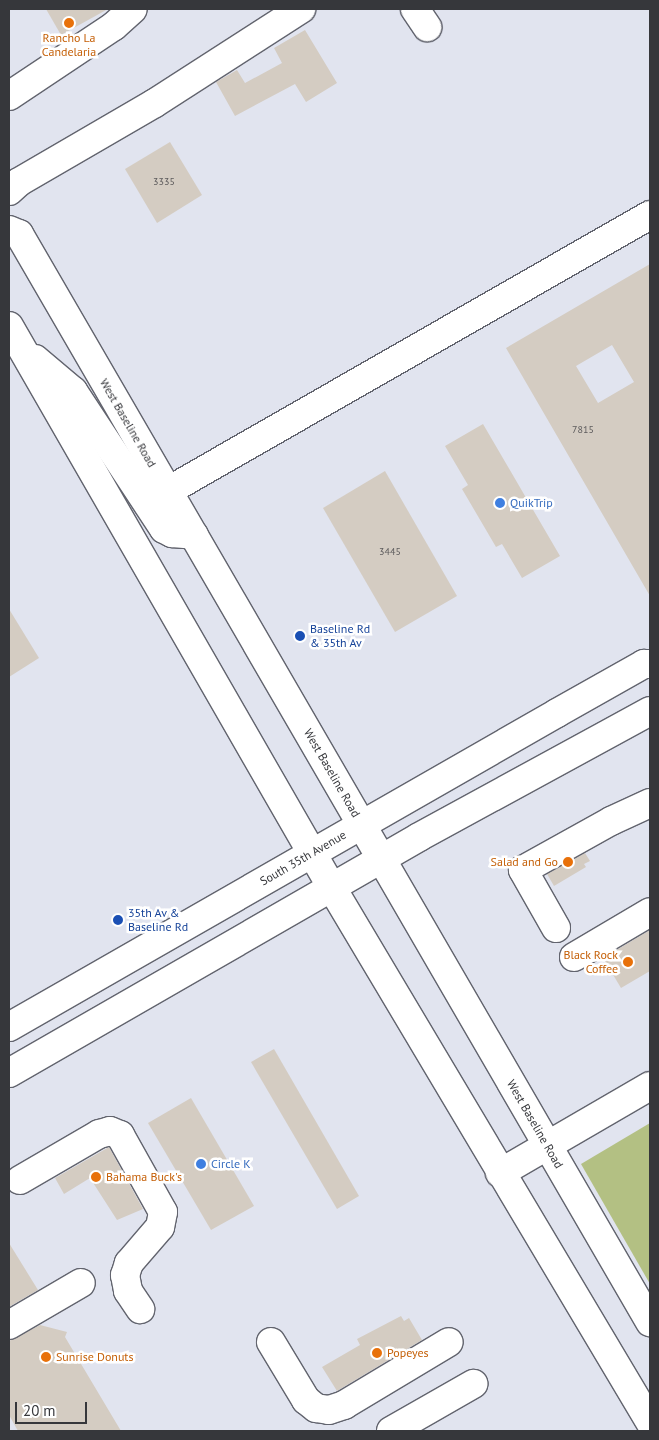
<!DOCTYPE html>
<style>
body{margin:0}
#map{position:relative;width:659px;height:1440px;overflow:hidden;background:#e1e4ef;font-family:"PT Sans",sans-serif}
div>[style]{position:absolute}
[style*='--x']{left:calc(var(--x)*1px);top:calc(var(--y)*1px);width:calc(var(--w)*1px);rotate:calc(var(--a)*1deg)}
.green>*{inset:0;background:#b3c083}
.building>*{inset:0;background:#d4ccc2}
.roads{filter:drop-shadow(1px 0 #62646e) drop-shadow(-1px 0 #62646e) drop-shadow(0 1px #62646e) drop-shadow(0 -1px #62646e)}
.minor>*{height:28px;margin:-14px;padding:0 14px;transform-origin:14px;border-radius:14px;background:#fff}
.major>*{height:28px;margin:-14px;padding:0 14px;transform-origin:14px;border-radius:14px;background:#fff}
.dots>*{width:14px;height:14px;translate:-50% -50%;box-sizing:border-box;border:2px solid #fff;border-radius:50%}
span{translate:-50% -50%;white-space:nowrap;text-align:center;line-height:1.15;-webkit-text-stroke:5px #fff;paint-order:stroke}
.number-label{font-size:10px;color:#5e5c5d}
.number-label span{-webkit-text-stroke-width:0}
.food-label{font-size:12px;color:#c56008}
.right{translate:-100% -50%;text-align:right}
.left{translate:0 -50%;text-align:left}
.street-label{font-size:12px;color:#36373b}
.shop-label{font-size:12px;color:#366cbe}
.transit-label{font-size:12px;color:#164399}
.frame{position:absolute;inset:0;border:10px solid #36373b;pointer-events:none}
.scale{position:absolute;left:15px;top:1402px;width:72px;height:22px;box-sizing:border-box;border:2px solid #36373b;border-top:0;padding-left:6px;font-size:15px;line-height:18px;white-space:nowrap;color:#36373b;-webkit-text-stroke:4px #fff;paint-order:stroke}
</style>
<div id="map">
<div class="green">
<i style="clip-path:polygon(650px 1123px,650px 1284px,581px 1164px)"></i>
</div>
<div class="building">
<i style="clip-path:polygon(46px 9px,108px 9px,61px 35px)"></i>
<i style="clip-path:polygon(305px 30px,337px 83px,306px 102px,295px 84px,235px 116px,216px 82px,237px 70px,245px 83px,282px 63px,274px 48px)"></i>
<i style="clip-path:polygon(170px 142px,202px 195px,157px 223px,125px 169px)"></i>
<i style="clip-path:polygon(evenodd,650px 264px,650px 596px,506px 348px,650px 264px,612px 345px,634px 382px,598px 403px,576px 366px,612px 345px)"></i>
<i style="clip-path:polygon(483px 424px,560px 556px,522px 578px,502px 544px,496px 547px,462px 489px,468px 485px,445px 446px)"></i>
<i style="clip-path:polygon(385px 471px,457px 596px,395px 632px,323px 508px)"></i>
<i style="clip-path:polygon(9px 609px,39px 658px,9px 677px)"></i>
<i style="clip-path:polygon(585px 853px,590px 861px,584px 864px,586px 867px,554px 886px,547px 874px)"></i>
<i style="clip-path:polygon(650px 930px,650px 971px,621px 988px,603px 958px)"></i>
<i style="clip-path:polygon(274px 1049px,359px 1196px,337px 1209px,251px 1062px)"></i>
<i style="clip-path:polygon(191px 1098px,254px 1206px,211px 1230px,148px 1123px)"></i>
<i style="clip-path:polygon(109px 1147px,143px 1209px,117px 1220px,90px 1178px,64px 1194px,55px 1178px)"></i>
<i style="clip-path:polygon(9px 1243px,38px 1290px,9px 1307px)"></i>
<i style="clip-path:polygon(401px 1316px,404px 1321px,409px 1318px,422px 1340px,337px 1391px,322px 1367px,360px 1345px,357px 1339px)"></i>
<i style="clip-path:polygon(40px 1325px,67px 1332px,65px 1337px,121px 1431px,18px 1431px,9px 1415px,9px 1341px)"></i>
</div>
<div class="roads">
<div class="minor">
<i style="--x:415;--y:9;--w:22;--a:56"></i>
<i style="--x:9;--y:96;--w:126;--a:-33.7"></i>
<i style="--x:114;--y:26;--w:25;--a:-42"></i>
<i style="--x:9;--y:191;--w:13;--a:-42"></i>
<i style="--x:19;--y:182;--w:157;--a:-30.2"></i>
<i style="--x:155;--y:103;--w:174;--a:-32.8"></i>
<i style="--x:168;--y:491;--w:555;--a:-29.8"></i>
<i style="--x:556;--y:928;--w:67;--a:-119.6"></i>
<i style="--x:523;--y:870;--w:101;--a:-29.1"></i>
<i style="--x:611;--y:821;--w:43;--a:-24.8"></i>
<i style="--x:574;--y:957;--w:88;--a:-30.6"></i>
<i style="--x:500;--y:1173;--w:173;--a:-30.1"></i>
<i style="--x:20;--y:1180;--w:91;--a:-30.2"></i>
<i style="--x:99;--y:1134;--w:11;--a:-15"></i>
<i style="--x:110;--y:1131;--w:11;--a:22"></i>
<i style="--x:120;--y:1135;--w:88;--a:60.8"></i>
<i style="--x:163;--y:1212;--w:15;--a:101"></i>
<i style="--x:160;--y:1227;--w:48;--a:130.7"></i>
<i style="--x:129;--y:1263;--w:13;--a:108"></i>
<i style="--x:125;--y:1275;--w:16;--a:79"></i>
<i style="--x:128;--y:1291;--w:22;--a:56"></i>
<i style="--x:9;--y:1325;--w:83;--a:-30.3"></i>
<i style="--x:271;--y:1342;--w:68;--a:58.9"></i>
<i style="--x:306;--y:1400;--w:13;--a:39"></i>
<i style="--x:316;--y:1408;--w:13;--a:9"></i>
<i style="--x:329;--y:1410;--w:16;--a:-18"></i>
<i style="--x:344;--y:1405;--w:122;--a:-31"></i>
<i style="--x:391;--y:1431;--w:95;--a:-29.8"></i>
</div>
<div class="major">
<i style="--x:9;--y:230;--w:11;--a:22"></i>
<i style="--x:19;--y:234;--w:1258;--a:59.89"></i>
<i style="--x:9;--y:326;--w:648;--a:60.11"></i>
<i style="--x:332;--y:888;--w:622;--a:59.23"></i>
<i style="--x:35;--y:359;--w:50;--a:40.1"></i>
<i style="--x:73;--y:391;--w:165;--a:56.6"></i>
<i style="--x:164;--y:529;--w:9;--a:27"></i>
<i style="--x:172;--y:533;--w:22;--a:5"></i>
<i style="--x:9;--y:1027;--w:632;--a:-29.81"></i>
<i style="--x:557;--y:713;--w:100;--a:-29.4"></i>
<i style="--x:644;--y:664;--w:6;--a:0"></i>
<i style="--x:9;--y:1073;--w:473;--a:-29.9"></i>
<i style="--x:419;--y:837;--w:263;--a:-28.6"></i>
</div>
</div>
<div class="dots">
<i style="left:69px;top:23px;background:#e8710a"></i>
<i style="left:500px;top:503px;background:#3f7fe0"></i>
<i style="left:300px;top:636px;background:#1a4fb4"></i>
<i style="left:568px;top:862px;background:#e8710a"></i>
<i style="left:118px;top:920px;background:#1a4fb4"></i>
<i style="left:628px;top:962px;background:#e8710a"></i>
<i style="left:201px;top:1164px;background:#3f7fe0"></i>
<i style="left:96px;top:1177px;background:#e8710a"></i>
<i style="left:377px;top:1353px;background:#e8710a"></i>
<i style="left:46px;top:1357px;background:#e8710a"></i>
</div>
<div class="number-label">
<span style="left:164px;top:182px">3335</span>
<span style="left:583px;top:430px">7815</span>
<span style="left:390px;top:552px">3445</span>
</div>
<div class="food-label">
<span style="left:69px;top:45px">Rancho La<br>Candelaria</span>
<span class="right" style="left:558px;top:862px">Salad and Go</span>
<span class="right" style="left:618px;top:962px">Black Rock<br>Coffee</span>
<span class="left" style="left:106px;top:1177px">Bahama Buck's</span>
<span class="left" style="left:387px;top:1353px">Popeyes</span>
<span class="left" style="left:56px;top:1357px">Sunrise Donuts</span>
</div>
<div class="street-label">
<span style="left:128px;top:423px;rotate:60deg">West Baseline Road</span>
<span style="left:332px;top:773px;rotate:60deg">West Baseline Road</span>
<span style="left:303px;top:858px;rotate:-30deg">South 35th Avenue</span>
<span style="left:535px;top:1124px;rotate:60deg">West Baseline Road</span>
</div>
<div class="shop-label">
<span class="left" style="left:510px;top:503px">QuikTrip</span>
<span class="left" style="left:211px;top:1164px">Circle K</span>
</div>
<div class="transit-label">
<span class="left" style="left:310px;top:636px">Baseline Rd<br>&amp; 35th Av</span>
<span class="left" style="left:128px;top:920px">35th Av &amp;<br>Baseline Rd</span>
</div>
<div class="frame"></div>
<div class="scale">20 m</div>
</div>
